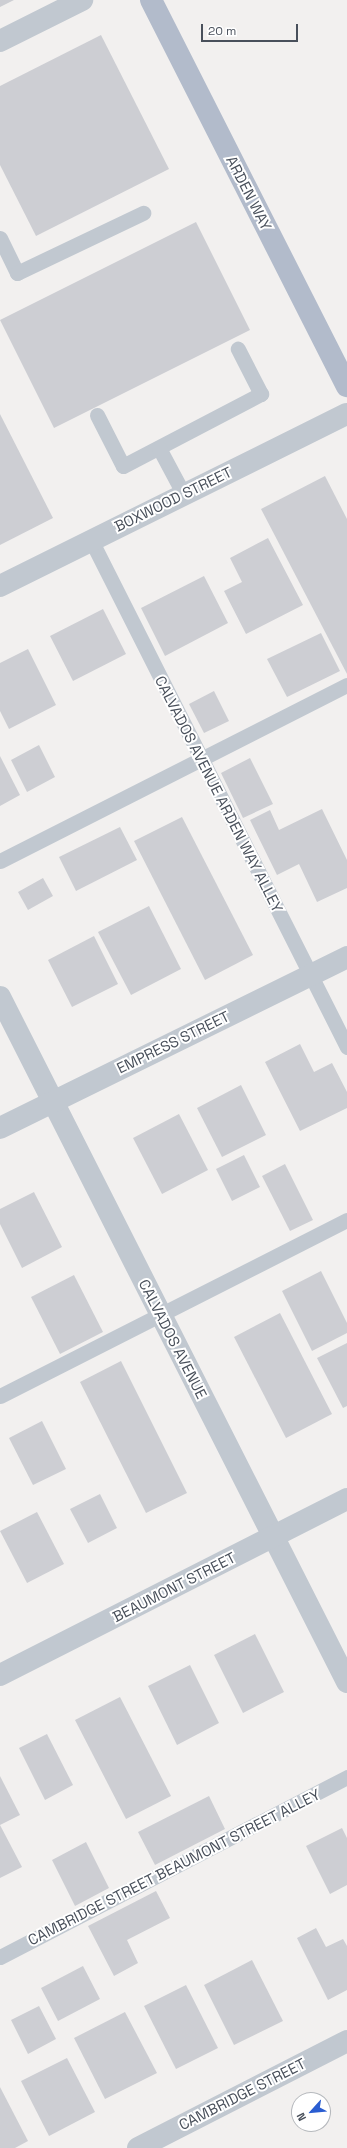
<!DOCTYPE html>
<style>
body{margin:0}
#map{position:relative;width:347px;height:2148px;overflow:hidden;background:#f2f0ef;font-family:"Space Grotesk",sans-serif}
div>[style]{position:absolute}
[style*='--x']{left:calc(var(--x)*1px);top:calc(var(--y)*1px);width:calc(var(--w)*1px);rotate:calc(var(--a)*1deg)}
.building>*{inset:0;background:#cdced3}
.lane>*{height:15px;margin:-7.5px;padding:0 7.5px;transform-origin:7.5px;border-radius:7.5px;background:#c1c8d0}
.street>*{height:22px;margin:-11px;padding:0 11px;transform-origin:11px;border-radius:11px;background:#c1c8d0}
.primary>*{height:22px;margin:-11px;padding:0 11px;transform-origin:11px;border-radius:11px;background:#b2bbcb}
span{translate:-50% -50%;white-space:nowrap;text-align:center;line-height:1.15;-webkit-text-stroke:4px #fff;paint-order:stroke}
.street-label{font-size:15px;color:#49505b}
.north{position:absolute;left:291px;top:2092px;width:40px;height:40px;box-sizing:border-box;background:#fff;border:1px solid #b6b9bd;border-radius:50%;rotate:243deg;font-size:11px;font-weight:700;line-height:16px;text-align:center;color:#49505b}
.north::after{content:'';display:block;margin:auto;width:14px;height:18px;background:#2a5dd1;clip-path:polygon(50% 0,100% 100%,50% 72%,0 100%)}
.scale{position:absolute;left:201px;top:24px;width:97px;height:18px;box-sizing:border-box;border:2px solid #49505b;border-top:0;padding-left:5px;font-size:12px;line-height:14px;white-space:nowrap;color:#49505b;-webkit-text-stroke:3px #fff;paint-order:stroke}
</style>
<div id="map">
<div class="building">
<i style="clip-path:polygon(0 0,14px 0,0 7px)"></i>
<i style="clip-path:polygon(101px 35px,169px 169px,36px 236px,0 165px,0 86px)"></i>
<i style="clip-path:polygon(196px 222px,250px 330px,54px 428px,0 320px)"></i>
<i style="clip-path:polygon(0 414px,53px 518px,0 545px)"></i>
<i style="clip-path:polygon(325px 476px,347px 519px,347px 674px,261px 509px)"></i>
<i style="clip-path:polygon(268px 538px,303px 605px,246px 634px,224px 591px,242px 582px,230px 558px)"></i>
<i style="clip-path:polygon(204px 576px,228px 623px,165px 656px,141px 608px)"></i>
<i style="clip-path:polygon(103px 609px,126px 654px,73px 681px,50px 636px)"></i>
<i style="clip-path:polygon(321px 633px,340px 671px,287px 697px,267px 659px)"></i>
<i style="clip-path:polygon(28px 649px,56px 705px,9px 729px,0 711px,0 663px)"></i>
<i style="clip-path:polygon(214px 691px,229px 721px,204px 733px,189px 704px)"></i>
<i style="clip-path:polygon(39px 745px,55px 777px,27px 792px,11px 760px)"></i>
<i style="clip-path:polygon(0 756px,20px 795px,0 806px)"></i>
<i style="clip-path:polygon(250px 758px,273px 804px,243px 818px,221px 773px)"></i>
<i style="clip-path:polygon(322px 809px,347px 860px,347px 888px,317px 902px,299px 864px,277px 875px,250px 820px,270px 810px,279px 830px)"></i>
<i style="clip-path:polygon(182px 817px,253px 955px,205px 980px,134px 841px)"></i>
<i style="clip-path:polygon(120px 827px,137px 860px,76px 891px,59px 857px)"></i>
<i style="clip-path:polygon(43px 878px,53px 896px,28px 910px,18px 892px)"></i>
<i style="clip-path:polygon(149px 906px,181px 969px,131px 995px,98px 932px)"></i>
<i style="clip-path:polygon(94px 936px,118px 984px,72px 1007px,48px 960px)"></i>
<i style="clip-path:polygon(300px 1044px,314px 1072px,332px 1063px,347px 1092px,347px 1108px,300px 1131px,265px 1062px)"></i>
<i style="clip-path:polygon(241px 1085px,266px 1135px,222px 1157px,197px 1108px)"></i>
<i style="clip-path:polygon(179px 1114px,208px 1170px,162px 1194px,133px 1138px)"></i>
<i style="clip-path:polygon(244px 1155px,260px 1187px,232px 1201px,216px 1169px)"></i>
<i style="clip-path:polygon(285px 1164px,313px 1220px,290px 1231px,262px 1176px)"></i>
<i style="clip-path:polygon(34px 1192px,62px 1247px,22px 1268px,0 1224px,0 1209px)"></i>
<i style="clip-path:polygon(321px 1271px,347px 1323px,347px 1333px,312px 1351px,282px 1291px)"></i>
<i style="clip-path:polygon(74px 1275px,103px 1332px,60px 1354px,31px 1297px)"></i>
<i style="clip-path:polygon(280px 1313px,332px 1414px,286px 1438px,234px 1337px)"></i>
<i style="clip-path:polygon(347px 1343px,347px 1406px,343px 1408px,317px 1358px)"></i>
<i style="clip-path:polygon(121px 1361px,187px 1493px,146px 1513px,80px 1382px)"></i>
<i style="clip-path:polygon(42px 1421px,66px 1469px,33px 1485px,9px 1438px)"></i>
<i style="clip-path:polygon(100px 1494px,117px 1528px,88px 1543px,70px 1509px)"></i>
<i style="clip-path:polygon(37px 1512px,64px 1564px,27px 1583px,0 1531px)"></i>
<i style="clip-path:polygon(255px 1634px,284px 1692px,243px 1713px,214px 1655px)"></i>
<i style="clip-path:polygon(190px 1665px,219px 1723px,177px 1745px,148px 1686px)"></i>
<i style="clip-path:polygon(120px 1697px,171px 1796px,126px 1819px,75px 1720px)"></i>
<i style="clip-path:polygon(47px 1734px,73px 1785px,45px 1800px,19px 1748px)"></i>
<i style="clip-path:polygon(0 1776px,20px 1815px,0 1825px)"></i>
<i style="clip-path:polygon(209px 1796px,225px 1829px,155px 1865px,138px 1832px)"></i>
<i style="clip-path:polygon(0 1825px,22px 1867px,0 1878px)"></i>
<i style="clip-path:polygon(342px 1828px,347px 1838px,347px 1885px,330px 1894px,306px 1846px)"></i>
<i style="clip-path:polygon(86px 1842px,109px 1888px,75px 1906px,52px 1860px)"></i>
<i style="clip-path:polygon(156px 1891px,170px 1918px,127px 1940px,138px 1963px,114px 1976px,88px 1926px)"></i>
<i style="clip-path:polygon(316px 1928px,326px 1947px,343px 1939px,347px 1946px,347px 1990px,328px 2000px,297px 1938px)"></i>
<i style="clip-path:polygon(252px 1960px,283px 2021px,234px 2045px,204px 1985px)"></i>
<i style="clip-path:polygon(83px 1966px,100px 1999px,58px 2021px,41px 1988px)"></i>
<i style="clip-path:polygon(186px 1985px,218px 2048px,176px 2069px,144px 2006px)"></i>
<i style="clip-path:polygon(39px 2006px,56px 2039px,28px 2054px,11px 2020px)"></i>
<i style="clip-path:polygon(125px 2012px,157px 2073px,105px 2099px,74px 2038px)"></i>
<i style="clip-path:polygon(67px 2058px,95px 2112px,49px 2136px,21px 2081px)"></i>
<i style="clip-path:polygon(0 2087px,28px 2141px,15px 2148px,0 2148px)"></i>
</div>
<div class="lane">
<i style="--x:0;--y:238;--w:39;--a:64"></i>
<i style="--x:17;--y:273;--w:140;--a:-25.5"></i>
<i style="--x:97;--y:415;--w:57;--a:63"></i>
<i style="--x:123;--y:466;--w:156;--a:-27.6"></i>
<i style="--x:261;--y:394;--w:51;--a:-117.1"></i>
<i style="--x:159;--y:448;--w:51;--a:61.9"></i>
<i style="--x:91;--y:540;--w:568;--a:63.21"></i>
<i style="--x:0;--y:861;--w:389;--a:-26.9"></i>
<i style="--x:0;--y:1396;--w:389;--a:-26.9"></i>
<i style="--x:0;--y:1957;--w:391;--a:-27.4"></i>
</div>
<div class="street">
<i style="--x:0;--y:41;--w:92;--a:-26.6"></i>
<i style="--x:0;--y:586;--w:387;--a:-26.4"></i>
<i style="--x:0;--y:997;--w:768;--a:63.13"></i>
<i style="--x:0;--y:1128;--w:387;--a:-26.2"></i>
<i style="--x:0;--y:1675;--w:389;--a:-26.9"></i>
<i style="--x:138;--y:2148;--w:235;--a:-27.1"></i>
</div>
<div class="primary">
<i style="--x:151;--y:0;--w:433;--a:63.1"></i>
</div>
<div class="street-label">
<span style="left:249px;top:193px;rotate:63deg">ARDEN WAY</span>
<span style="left:173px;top:499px;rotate:-26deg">BOXWOOD STREET</span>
<span style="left:219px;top:794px;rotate:63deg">CALVADOS AVENUE ARDEN WAY ALLEY</span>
<span style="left:173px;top:1042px;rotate:-26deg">EMPRESS STREET</span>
<span style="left:173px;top:1339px;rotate:63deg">CALVADOS AVENUE</span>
<span style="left:174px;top:1587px;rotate:-27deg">BEAUMONT STREET</span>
<span style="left:174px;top:1867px;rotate:-27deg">CAMBRIDGE STREET BEAUMONT STREET ALLEY</span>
<span style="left:242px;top:2094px;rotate:-27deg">CAMBRIDGE STREET</span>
</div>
<div class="north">N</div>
<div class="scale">20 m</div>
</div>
